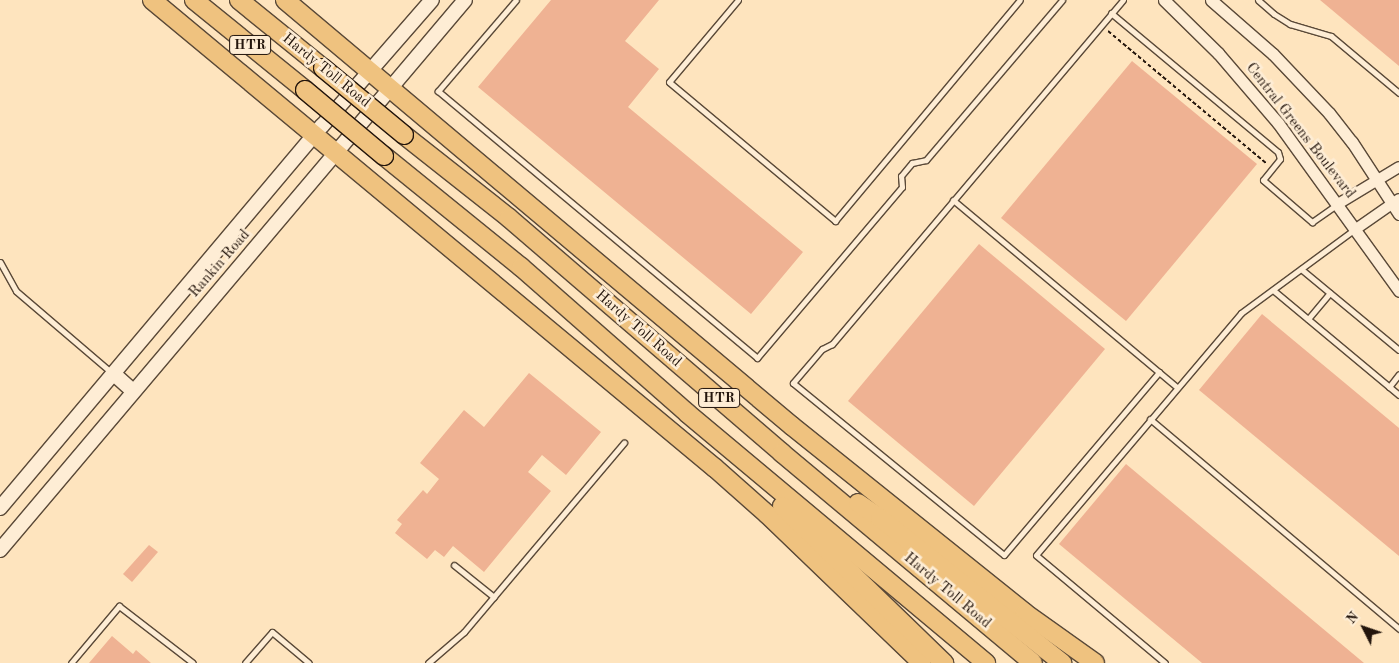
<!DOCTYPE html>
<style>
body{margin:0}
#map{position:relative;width:1399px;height:663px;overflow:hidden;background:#fee4be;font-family:"Old Standard TT",serif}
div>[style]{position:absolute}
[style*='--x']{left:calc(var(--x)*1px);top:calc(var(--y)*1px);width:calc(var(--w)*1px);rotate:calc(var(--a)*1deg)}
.building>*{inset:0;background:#efb293}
.path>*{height:2px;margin-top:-1px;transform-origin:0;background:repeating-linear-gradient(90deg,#23150c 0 4px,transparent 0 6.5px)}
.roads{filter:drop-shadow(1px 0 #5a4938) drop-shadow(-1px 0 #5a4938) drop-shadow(0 1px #5a4938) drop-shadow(0 -1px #5a4938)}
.service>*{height:5px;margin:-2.5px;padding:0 2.5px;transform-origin:2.5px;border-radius:2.5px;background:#feedd5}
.minor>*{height:10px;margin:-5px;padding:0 5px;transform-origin:5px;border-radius:5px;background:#feedd5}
.tertiary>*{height:11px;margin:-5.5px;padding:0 5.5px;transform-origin:5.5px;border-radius:5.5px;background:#feedd5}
.secondary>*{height:14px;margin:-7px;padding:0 7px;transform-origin:7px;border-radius:7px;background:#feedd5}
.motorway>*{height:18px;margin:-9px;padding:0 9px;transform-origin:9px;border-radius:9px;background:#efc27f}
.bridges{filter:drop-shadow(1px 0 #23150c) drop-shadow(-1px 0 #23150c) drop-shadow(0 1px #23150c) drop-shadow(0 -1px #23150c)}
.motorway-bridge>*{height:18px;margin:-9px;padding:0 9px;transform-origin:9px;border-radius:9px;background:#efc27f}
span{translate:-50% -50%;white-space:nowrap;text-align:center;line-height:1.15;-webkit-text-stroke:5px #feedd5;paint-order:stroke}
.shield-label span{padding:1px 4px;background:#feedd5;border:1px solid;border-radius:4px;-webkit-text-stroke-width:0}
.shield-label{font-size:14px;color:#23150c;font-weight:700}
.street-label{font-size:15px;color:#23150c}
.north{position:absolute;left:1339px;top:603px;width:50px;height:50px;-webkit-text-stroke:4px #feedd5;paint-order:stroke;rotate:311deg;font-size:14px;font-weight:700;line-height:20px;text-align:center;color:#23150c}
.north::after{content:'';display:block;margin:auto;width:18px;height:22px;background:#23150c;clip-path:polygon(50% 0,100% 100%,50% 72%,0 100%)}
</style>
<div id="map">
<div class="building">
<i style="clip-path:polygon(551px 0,659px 0,625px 41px,659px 69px,628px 107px,803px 252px,751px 314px,478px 87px)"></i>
<i style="clip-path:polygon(1320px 0,1399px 0,1399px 66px)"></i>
<i style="clip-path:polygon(1132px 61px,1257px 164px,1126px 321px,1001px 218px)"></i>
<i style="clip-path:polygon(979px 244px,1105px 349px,974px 506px,848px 401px)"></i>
<i style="clip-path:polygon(1262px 314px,1399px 428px,1399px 556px,1199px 390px)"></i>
<i style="clip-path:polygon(529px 373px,601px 432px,566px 475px,542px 455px,528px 472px,551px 491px,484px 572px,453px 546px,444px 557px,435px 550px,427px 559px,395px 533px,402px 524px,397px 520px,423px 490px,427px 494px,439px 479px,420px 463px,464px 410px,484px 427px)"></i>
<i style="clip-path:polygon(1126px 464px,1364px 663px,1202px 663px,1059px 544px)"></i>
<i style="clip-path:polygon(149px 545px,158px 552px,132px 582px,123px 574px)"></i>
<i style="clip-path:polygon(112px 636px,133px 654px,136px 650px,151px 663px,89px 663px)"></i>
</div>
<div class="path">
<i style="--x:1108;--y:31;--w:207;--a:39.9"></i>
</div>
<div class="roads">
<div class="service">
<i style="--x:516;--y:0;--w:120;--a:130.6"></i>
<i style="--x:438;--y:91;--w:416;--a:39.9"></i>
<i style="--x:757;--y:358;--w:224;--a:-49.7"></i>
<i style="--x:902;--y:187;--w:11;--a:-95"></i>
<i style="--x:901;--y:176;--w:17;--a:-50"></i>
<i style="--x:912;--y:163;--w:14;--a:-12"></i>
<i style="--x:926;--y:160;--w:210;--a:-49.6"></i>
<i style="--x:738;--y:0;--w:107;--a:130.1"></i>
<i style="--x:669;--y:82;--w:217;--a:39.9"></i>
<i style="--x:835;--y:221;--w:288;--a:-50.1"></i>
<i style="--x:1123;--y:0;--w:451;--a:130.2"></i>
<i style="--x:832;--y:344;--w:11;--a:153"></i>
<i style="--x:822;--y:349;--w:45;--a:130.5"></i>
<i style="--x:793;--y:383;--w:272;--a:39.2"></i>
<i style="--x:1004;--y:555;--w:240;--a:-49.7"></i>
<i style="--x:1258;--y:0;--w:21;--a:41"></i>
<i style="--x:1274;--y:14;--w:19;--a:32"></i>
<i style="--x:1290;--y:24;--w:43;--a:16.3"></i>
<i style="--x:1331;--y:36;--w:89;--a:40"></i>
<i style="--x:1111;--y:13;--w:217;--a:39.8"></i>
<i style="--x:1278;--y:152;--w:7;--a:74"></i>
<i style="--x:1280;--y:159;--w:27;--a:129"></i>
<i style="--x:1263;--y:180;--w:65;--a:40.6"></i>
<i style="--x:1312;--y:222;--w:29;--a:-35"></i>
<i style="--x:953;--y:200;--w:292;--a:39.9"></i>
<i style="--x:0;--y:262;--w:33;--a:61"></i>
<i style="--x:16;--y:291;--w:126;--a:40.5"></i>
<i style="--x:1301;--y:269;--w:127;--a:39.6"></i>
<i style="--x:1273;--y:290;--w:164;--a:39.8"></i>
<i style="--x:1308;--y:319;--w:34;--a:-50"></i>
<i style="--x:1389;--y:387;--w:16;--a:-52"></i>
<i style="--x:1150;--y:419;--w:326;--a:40.1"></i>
<i style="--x:454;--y:565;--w:51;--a:38.7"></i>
<i style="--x:71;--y:663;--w:75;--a:-49.9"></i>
<i style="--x:119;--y:606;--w:93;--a:37.6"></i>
<i style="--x:245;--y:663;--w:41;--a:-48.9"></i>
<i style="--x:272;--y:632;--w:48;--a:40"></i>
<i style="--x:428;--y:663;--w:48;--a:-40.7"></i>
<i style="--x:464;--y:632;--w:248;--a:-49.8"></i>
<i style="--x:1165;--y:663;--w:168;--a:-140.1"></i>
<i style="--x:1036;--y:555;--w:317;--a:-49.7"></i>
<i style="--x:1241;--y:313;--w:142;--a:-36.4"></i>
</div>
<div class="minor">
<i style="--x:1338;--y:204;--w:71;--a:-31.2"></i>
<i style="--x:1356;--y:229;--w:52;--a:-34.9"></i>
</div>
<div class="tertiary">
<i style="--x:1164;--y:0;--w:76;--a:44.5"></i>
<i style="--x:1218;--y:53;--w:92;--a:49.4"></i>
<i style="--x:1278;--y:123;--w:207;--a:54.2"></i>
<i style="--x:1211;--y:0;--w:82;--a:41.1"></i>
<i style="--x:1273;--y:54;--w:81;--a:46.5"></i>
<i style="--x:1329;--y:113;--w:37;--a:52"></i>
<i style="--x:1352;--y:142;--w:86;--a:56.9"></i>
</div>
<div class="secondary">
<i style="--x:114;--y:374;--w:25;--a:42"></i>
<i style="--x:0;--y:508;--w:500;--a:-49.9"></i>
<i style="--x:322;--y:126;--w:167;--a:-48.9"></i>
<i style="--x:0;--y:550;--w:720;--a:-49.79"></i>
</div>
<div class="motorway">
<i style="--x:152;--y:0;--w:732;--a:39.74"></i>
<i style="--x:715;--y:468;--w:69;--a:41.5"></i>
<i style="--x:767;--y:514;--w:215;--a:43.9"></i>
<i style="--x:194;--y:0;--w:143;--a:39"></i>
<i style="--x:239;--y:0;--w:108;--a:39"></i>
<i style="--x:285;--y:0;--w:662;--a:40.04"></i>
<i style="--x:792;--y:426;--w:299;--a:38.7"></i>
<i style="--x:1025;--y:613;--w:86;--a:35.5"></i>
<i style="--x:404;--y:135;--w:134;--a:38.3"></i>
<i style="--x:509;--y:218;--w:360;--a:40.7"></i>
<i style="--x:782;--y:453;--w:327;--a:39.9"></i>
<i style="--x:384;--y:156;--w:176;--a:39"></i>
<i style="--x:521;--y:267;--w:221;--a:41.3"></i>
<i style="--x:687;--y:413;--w:390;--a:39.9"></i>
<i style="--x:858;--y:503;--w:27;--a:34"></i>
<i style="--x:880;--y:518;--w:233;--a:38.5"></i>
<i style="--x:782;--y:506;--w:226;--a:44.1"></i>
</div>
</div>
<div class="bridges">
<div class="motorway-bridge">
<i style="--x:323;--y:68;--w:105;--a:39.6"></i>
<i style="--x:305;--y:90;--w:103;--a:39.9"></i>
</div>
</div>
<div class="shield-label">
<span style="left:250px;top:45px">HTR</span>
<span style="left:719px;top:398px">HTR</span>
</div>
<div class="street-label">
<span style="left:326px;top:71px;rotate:39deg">Hardy Toll Road</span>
<span style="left:1300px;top:131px;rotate:52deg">Central Greens Boulevard</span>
<span style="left:220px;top:264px;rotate:-49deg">Rankin Road</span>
<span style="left:638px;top:329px;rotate:41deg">Hardy Toll Road</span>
<span style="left:947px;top:591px;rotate:40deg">Hardy Toll Road</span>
</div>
<div class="north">N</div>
</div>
